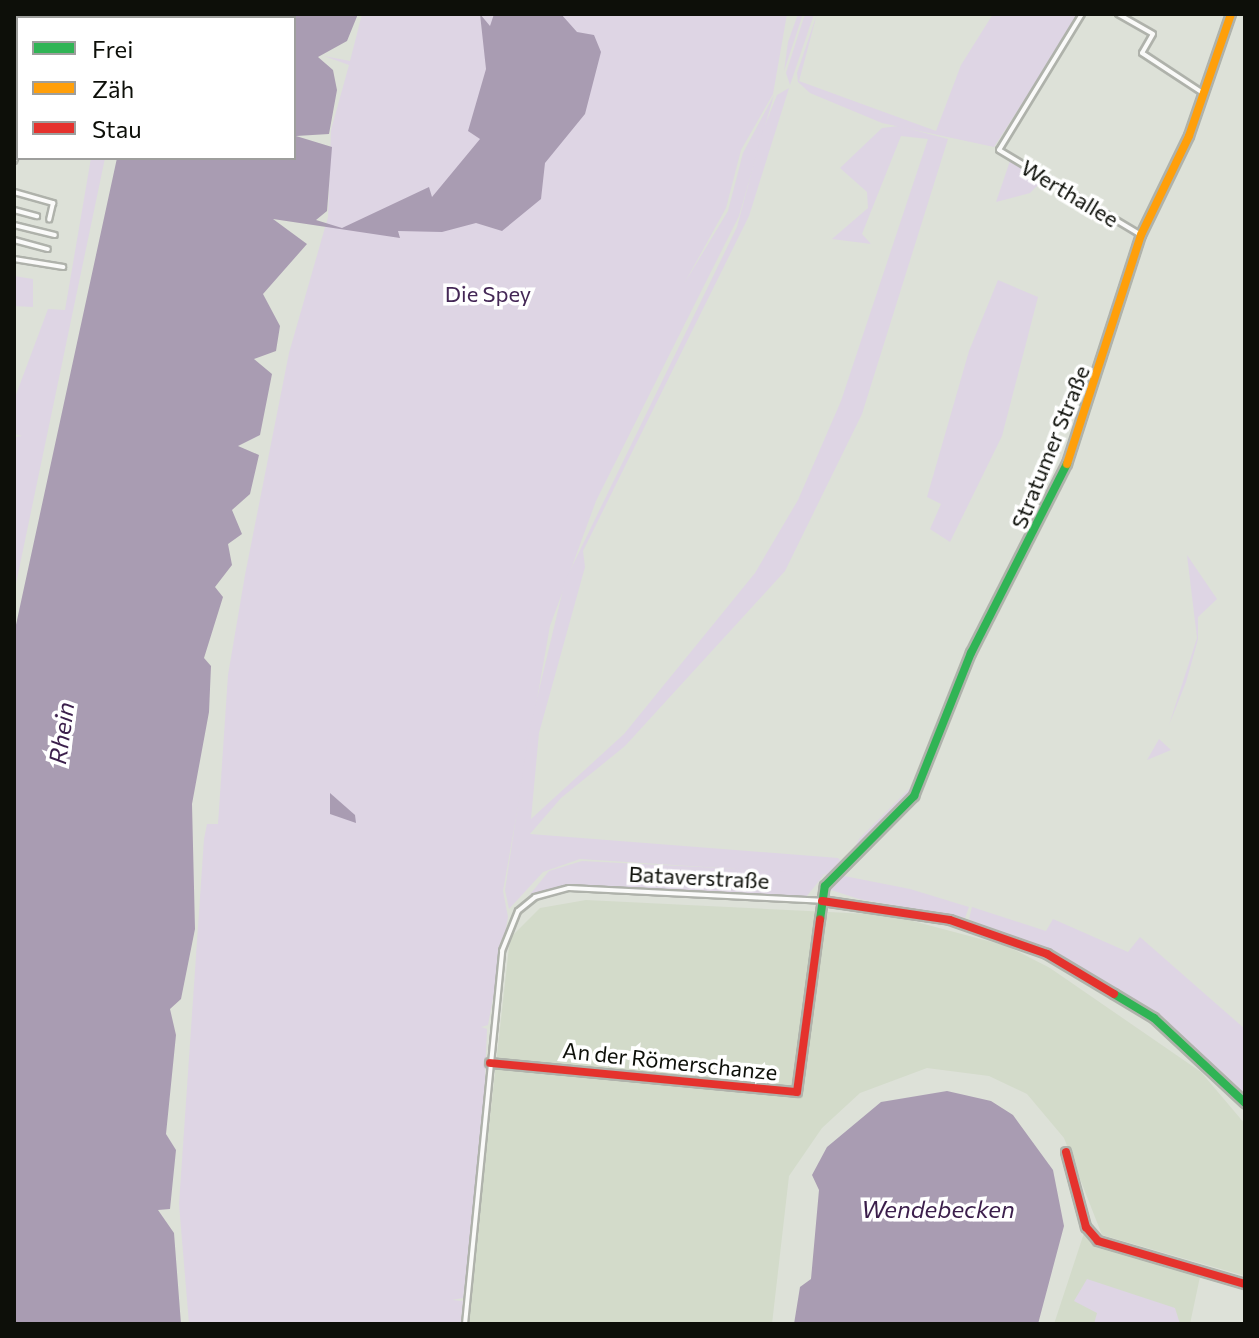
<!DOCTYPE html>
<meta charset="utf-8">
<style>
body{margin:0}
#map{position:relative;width:1259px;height:1338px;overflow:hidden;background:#dde1d8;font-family:Commissioner,sans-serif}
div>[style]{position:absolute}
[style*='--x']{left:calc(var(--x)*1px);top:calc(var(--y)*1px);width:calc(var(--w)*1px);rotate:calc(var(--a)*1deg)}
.built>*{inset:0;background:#d3dbca}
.green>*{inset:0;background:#ded5e4}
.water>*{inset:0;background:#a99cb2}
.roads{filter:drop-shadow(2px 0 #afb2ab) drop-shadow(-2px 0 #afb2ab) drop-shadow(0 2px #afb2ab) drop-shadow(0 -2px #afb2ab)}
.street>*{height:4px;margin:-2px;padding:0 2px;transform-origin:2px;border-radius:2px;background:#fafaf9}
.fast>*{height:8px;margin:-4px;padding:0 4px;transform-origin:4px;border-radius:4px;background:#30b455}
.slow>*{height:8px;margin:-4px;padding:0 4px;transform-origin:4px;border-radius:4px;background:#ff9f0a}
.jam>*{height:8px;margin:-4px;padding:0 4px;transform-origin:4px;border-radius:4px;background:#e5322d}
span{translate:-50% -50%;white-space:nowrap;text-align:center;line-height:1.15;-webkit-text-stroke:7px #fff;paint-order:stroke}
.street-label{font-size:22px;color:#0d0f09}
.park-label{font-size:22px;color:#442756}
.water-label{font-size:24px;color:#3b1e4b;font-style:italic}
.frame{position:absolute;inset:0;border:16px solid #0d0f09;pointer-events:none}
.legend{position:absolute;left:16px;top:16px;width:280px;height:144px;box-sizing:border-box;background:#fff;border:2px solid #9e9f9d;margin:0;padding:10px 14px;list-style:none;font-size:24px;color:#0d0f09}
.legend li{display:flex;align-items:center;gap:16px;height:40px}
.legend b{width:40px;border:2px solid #9e9f9d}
</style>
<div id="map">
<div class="built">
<i style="clip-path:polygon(586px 900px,890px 915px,1007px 946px,1050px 968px,1201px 1072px,1245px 1124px,1245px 1276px,1102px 1235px,1064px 1138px,1027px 1094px,989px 1076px,927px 1068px,860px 1093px,822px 1128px,789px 1176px,772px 1324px,467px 1324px,510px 938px,540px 908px)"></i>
<i style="clip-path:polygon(1086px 1227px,1098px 1241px,1201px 1272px,1190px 1324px,1054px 1324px)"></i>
</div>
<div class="green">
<i style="clip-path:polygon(362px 14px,787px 14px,773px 94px,741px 150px,726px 208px,684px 284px,728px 211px,743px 153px,774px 95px,739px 216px,596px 501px,550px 626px,503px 891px,508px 917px,488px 1025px,481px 1027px,487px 1029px,484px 1105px,470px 1241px,463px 1298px,452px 1300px,463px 1301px,461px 1324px,189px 1324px,179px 1204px,204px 839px,207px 824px,218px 824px,228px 675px,245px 575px,289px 353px,328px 217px,331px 130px,349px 65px,324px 56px,350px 61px)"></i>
<i style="clip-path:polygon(798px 14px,803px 14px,784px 71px,788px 42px)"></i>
<i style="clip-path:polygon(805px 14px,814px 14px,790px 85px,786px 73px)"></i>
<i style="clip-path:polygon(817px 14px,799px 81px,936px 131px,961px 65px,993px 14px,1080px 14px,994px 147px,882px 123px,810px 93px,798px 82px,797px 73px)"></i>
<i style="clip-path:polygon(789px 88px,749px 216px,583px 551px,585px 567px,539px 733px,531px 819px,624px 734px,755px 573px,798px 500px,841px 401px,928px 139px,901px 136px,862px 234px,871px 244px,832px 239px,868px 208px,867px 192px,840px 168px,882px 128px,899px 126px,948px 139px,862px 414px,785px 571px,625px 746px,561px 798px,530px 834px,838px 858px,844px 864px,831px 875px,580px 859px,543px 872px,509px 909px,505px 890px,529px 732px,565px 581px,737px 227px,762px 133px,777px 95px)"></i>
<i style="clip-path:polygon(91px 158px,105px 158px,14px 593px,14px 437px,22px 436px,14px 434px,14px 400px,48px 309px,65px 310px)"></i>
<i style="clip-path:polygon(1010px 161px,1043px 180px,1030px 193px,996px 202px)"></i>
<i style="clip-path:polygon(14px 276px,33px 279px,33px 307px,14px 306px)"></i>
<i style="clip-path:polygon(998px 280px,1038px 297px,1002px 436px,950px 542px,930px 529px,941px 504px,927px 497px,969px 351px)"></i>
<i style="clip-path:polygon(1187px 555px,1217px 599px,1198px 617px,1198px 639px,1192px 661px,1186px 682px,1169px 725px,1197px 638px)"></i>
<i style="clip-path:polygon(1159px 739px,1171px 750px,1147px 760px)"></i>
<i style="clip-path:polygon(914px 784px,909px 801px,848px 860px,859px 839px)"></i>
<i style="clip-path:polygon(582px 861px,817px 873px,824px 875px,806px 897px,572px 886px,523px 903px,549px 871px)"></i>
<i style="clip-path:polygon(839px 875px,910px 889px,969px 907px,965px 918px,859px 899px,828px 889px)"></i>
<i style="clip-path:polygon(972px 907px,1046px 931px,1053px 919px,1128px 952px,1140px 937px,1245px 1029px,1245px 1100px,1158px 1016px,1096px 976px,969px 919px)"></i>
<i style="clip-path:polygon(1087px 1279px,1175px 1308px,1180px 1324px,1094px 1324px,1097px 1313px,1074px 1301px)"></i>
</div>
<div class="water">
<i style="clip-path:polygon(146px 14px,358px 14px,347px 41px,318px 57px,333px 70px,337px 90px,329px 134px,296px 136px,332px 147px,327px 211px,316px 220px,342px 228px,429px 187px,432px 197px,480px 139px,468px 131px,486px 69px,480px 14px,490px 26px,494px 14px,561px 14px,577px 32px,594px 35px,601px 52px,585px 114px,545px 163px,541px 199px,502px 231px,476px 223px,442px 232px,398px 231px,400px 238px,273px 219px,307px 244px,263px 294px,280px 326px,276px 351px,254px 359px,272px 374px,260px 435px,238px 446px,259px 455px,250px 494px,232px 510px,242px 534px,228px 544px,232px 565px,215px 587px,223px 597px,204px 658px,211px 666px,209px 712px,192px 804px,195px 929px,181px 999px,170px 1009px,176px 1035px,166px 1134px,176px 1150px,170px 1209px,158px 1210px,174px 1233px,181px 1324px,14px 1324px,14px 634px,117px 158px,294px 158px,294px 18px)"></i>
<i style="clip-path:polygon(330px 793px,355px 815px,356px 823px,330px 814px)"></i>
<i style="clip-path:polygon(947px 1091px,991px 1101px,1013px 1115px,1053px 1170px,1064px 1226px,1038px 1324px,794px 1324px,800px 1287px,811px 1279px,819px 1190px,812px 1175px,827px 1147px,881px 1102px)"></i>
</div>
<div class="roads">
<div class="street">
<i style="--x:1082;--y:14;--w:159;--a:121.4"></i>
<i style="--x:999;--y:150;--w:165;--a:30.9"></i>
<i style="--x:1118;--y:14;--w:40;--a:29.7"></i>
<i style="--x:1153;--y:34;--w:22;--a:120"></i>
<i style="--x:1142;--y:53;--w:73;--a:33.3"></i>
<i style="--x:68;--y:18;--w:4;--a:-63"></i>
<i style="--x:14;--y:161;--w:12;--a:-70"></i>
<i style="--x:14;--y:192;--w:41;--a:15.8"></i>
<i style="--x:53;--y:203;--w:17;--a:103"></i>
<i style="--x:14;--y:210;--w:24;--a:15"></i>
<i style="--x:14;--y:225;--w:42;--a:13.7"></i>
<i style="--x:14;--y:240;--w:35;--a:15"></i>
<i style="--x:14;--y:259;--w:50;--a:9.3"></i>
<i style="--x:465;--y:1324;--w:375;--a:-84.3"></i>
<i style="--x:502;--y:951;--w:43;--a:-68.2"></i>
<i style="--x:518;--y:911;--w:22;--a:-39"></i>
<i style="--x:535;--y:897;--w:35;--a:-15"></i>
<i style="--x:569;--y:888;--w:253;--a:2.9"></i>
</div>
<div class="fast">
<i style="--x:820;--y:920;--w:34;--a:-82"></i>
<i style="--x:825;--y:886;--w:127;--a:-45.3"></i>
<i style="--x:914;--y:796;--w:154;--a:-68.3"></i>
<i style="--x:971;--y:653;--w:212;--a:-63.1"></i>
<i style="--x:1114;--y:994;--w:47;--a:31"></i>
<i style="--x:1154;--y:1018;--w:125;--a:43"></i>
</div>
<div class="slow">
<i style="--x:1067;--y:464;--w:241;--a:-72.1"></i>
<i style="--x:1141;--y:235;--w:110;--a:-64.1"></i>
<i style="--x:1189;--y:136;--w:129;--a:-71"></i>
</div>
<div class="jam">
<i style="--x:822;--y:901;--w:129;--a:8.4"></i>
<i style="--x:950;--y:920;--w:103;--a:19.3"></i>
<i style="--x:1047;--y:954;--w:78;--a:30.8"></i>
<i style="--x:490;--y:1063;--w:308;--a:5.4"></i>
<i style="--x:797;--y:1092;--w:174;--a:-82.4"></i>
<i style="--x:1066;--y:1152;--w:78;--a:75.1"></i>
<i style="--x:1086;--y:1227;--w:18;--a:49"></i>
<i style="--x:1098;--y:1241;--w:153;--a:16.3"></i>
</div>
</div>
<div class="street-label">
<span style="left:1070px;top:193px;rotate:31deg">Werthallee</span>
<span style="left:1050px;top:447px;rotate:-68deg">Stratumer Straße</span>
<span style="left:699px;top:877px;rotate:3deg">Bataverstraße</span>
<span style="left:670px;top:1061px;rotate:6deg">An der Römerschanze</span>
</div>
<div class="park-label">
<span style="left:488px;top:294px">Die Spey</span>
</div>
<div class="water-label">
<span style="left:61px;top:733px;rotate:-82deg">Rhein</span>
<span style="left:938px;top:1209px">Wendebecken</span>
</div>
<div class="frame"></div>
<ul class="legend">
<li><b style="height:10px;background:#30b455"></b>Frei</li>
<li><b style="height:10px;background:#ff9f0a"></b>Zäh</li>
<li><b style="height:10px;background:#e5322d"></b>Stau</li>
</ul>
</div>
